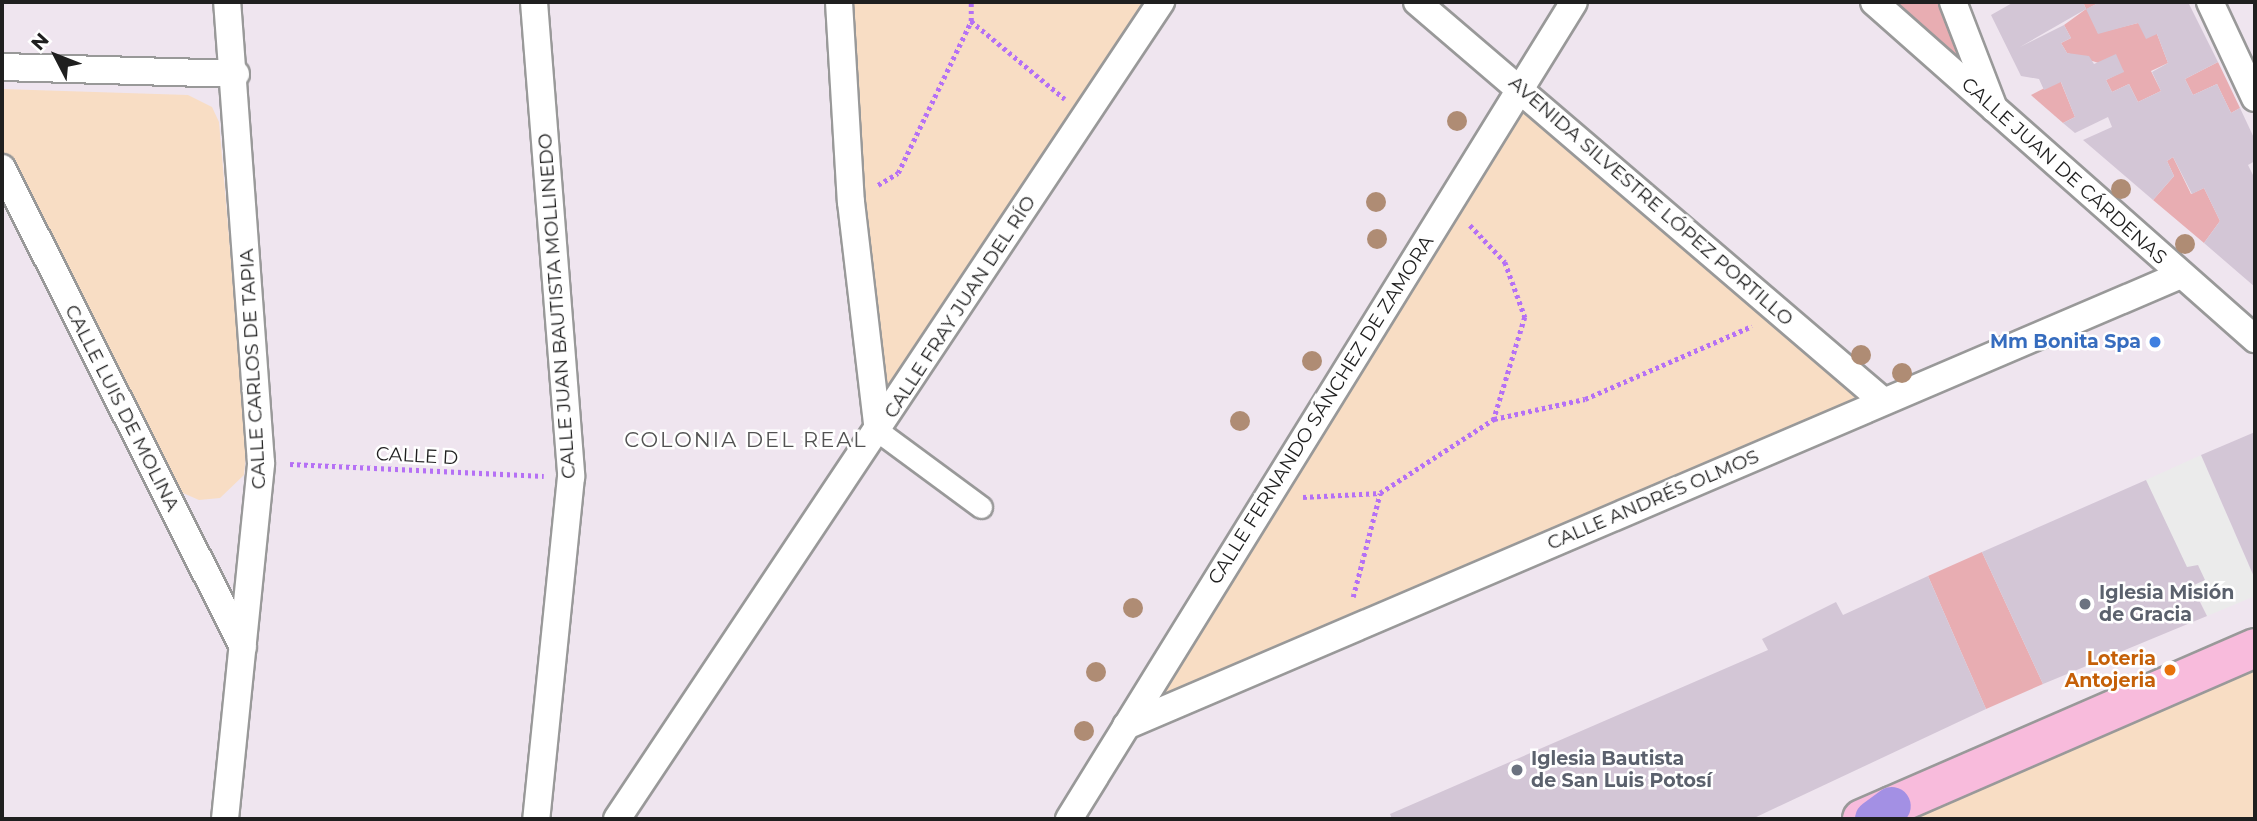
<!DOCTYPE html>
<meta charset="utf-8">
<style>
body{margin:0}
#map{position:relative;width:2257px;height:821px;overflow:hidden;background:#efe5ef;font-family:Montserrat,sans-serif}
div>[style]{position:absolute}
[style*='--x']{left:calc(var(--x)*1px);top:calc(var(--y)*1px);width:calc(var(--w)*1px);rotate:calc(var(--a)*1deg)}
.grass>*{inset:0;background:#e8adb2}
.park>*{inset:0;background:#f8ddc4}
.parking>*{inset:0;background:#ebebeb}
.building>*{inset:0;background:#d3c6d6}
.path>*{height:4.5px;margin-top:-2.25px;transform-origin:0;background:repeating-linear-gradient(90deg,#b570f5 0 3.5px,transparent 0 7px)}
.roads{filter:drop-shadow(2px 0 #999) drop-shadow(-2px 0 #999) drop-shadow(0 2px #999) drop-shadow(0 -2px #999)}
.pedestrian>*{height:21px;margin:-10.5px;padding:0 10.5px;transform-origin:10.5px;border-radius:10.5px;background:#fff}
.minor>*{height:26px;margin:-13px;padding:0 13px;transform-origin:13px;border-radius:13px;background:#fff}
.secondary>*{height:38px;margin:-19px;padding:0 19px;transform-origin:19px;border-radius:19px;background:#f8bbdc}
.motorway>*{height:38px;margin:-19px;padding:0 19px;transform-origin:19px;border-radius:19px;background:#a390e4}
.trees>*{width:20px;height:20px;margin:-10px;border-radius:50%;background:#af8c74}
.dots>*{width:19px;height:19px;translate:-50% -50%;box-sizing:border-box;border:4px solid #fff;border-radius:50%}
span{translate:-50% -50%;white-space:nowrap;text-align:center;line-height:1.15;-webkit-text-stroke:5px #fff;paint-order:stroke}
.street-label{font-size:19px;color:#1f1f1f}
.shop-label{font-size:19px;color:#366cbe;font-weight:700}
.right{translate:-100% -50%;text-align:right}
.worship-label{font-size:19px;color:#5b616d;font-weight:700}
.left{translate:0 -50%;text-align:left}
.food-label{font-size:19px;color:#c56008;font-weight:700}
.neighbourhood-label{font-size:21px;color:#525252;letter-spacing:2px}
.frame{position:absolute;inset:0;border:4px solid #1f1f1f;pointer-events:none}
.north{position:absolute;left:21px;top:21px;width:70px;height:70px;-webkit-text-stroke:5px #fff;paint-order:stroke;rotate:312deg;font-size:19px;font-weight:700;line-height:28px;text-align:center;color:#1f1f1f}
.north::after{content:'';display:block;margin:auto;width:24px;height:32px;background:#1f1f1f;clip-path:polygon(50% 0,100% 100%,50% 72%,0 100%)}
</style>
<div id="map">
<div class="grass">
<i style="clip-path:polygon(1874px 2px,1953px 2px,1996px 112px)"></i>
<i style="clip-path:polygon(2083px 2px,2100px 2px,2087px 9px,2098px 33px,2138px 23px,2157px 34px,2168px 63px,2151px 71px,2161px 91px,2138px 102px,2129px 84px,2112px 92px,2106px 80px,2124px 71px,2067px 53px,2061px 43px,2071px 38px,2064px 25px,2086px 9px)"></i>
<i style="clip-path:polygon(2218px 62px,2240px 108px,2231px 113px,2217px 84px,2193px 95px,2185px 79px)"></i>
<i style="clip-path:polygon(2060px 80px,2075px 117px,2063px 123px,2031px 95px)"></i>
<i style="clip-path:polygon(2173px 157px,2191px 194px,2204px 188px,2220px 221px,2204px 243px,2153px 200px,2174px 176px,2167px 161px)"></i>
<i style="clip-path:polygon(1982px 552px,2043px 684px,1986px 709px,1928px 576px)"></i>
</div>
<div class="park">
<i style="clip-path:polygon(839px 2px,1161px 2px,878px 431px)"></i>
<i style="clip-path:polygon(2px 89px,188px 95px,212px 107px,219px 122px,247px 444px,244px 475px,220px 498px,199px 500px,176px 490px,2px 150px)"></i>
<i style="clip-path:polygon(1520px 89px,1883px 401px,1126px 726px)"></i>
<i style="clip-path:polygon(2255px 648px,2255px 819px,1861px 819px)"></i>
</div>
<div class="parking">
<i style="clip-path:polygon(2201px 455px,2255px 579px,2255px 596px,2207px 616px,2146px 480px)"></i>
</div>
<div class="building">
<i style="clip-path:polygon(2014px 2px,2083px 2px,2086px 9px,2020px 47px,2064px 25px,2071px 38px,2061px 43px,2067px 53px,2089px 56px,2094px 64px,2116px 54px,2124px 72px,2106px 80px,2112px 92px,2129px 84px,2138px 102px,2161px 91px,2152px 72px,2168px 63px,2157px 34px,2146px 39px,2138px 23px,2098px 34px,2086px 9px,2100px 2px,2188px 2px,2218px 62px,2185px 79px,2193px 95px,2217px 84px,2231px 113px,2240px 108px,2255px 140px,2255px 161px,2248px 165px,2255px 179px,2255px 287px,2204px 243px,2220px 221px,2204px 188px,2192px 194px,2173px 157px,2167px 161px,2174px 176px,2153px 200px,2083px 140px,2112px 127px,2108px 117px,2075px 133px,2063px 123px,2075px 117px,2061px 82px,2044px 90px,2039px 79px,2021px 76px,1991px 15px)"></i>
<i style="clip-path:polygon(2255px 432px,2255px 579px,2201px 455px)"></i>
<i style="clip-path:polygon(2146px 480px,2187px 567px,2198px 565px,2205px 580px,2192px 586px,2207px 616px,2043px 684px,1982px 552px)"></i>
<i style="clip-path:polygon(1928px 576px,1986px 709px,1752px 819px,1392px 819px,1390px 814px,1768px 650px,1762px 639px,1836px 602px,1843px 615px)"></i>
</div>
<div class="path">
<i style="--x:971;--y:21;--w:122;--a:39.7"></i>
<i style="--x:878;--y:185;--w:23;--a:-31"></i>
<i style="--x:898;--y:173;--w:169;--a:-64.3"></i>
<i style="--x:971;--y:21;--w:19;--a:-90"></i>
<i style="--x:1470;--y:225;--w:51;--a:46.6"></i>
<i style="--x:1505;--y:262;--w:59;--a:70"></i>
<i style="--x:1525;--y:317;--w:107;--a:106.9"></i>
<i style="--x:290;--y:464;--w:254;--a:2.7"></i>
<i style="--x:1303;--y:497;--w:77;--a:-3"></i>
<i style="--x:1380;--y:493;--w:136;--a:-33"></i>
<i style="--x:1494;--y:419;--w:93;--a:-12.4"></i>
<i style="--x:1585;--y:399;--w:182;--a:-23.6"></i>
<i style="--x:1353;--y:597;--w:107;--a:-75.4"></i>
</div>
<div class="roads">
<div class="pedestrian">
<i style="--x:878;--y:431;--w:128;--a:36.4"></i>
</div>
<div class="minor">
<i style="--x:534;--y:2;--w:476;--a:85.5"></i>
<i style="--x:571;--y:477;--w:344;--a:95.8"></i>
<i style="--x:839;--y:2;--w:200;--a:86.6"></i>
<i style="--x:851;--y:202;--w:231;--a:83.3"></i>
<i style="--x:1417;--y:2;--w:613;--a:40.57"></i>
<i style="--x:1874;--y:2;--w:509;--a:41.49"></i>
<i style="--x:1953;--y:2;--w:114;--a:68.9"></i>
<i style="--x:2210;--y:2;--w:106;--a:64.9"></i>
<i style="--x:2;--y:67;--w:234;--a:1.7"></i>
<i style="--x:2;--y:168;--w:536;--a:63.29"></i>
<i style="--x:1126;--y:726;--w:1147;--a:-23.15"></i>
<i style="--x:225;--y:819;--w:358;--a:-84.2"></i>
<i style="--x:261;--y:463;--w:462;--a:-94.2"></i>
<i style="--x:617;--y:819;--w:982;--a:-56.34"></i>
<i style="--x:1069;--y:819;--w:960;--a:-58.28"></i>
</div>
<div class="secondary">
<i style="--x:1862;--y:819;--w:429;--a:-23.5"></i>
</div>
<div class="motorway">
<i style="--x:1874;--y:819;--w:22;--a:-36"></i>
</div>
</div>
<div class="trees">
<i style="left:1457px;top:121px"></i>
<i style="left:2121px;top:189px"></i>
<i style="left:1376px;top:202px"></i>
<i style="left:1377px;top:239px"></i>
<i style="left:2185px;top:244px"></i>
<i style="left:1861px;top:355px"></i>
<i style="left:1312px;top:361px"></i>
<i style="left:1902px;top:373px"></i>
<i style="left:1240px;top:421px"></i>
<i style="left:1133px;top:608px"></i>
<i style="left:1096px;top:672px"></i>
<i style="left:1084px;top:731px"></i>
</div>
<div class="dots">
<i style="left:2155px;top:342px;background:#3f7fe0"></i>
<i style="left:2085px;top:604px;background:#6b7280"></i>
<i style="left:2170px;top:670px;background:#e8710a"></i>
<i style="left:1517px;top:770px;background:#6b7280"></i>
</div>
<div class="street-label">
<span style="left:2064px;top:171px;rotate:42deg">CALLE JUAN DE CÁRDENAS</span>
<span style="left:1651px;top:201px;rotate:41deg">AVENIDA SILVESTRE LÓPEZ PORTILLO</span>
<span style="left:557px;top:306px;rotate:-94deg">CALLE JUAN BAUTISTA MOLLINEDO</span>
<span style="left:960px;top:307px;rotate:-57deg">CALLE FRAY JUAN DEL RÍO</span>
<span style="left:253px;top:369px;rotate:-93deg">CALLE CARLOS DE TAPIA</span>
<span style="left:122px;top:408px;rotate:63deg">CALLE LUIS DE MOLINA</span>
<span style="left:1321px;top:410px;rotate:-58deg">CALLE FERNANDO SÁNCHEZ DE ZAMORA</span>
<span style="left:417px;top:456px;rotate:3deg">CALLE D</span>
<span style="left:1653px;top:500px;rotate:-23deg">CALLE ANDRÉS OLMOS</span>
</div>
<div class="shop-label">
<span class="right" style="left:2141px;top:342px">Mm Bonita Spa</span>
</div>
<div class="worship-label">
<span class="left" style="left:2099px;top:604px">Iglesia Misión<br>de Gracia</span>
<span class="left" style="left:1531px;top:770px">Iglesia Bautista<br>de San Luis Potosí</span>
</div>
<div class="food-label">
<span class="right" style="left:2156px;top:670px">Loteria<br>Antojeria</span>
</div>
<div class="neighbourhood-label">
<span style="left:746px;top:440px">COLONIA DEL REAL</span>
</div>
<div class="frame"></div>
<div class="north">N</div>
</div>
